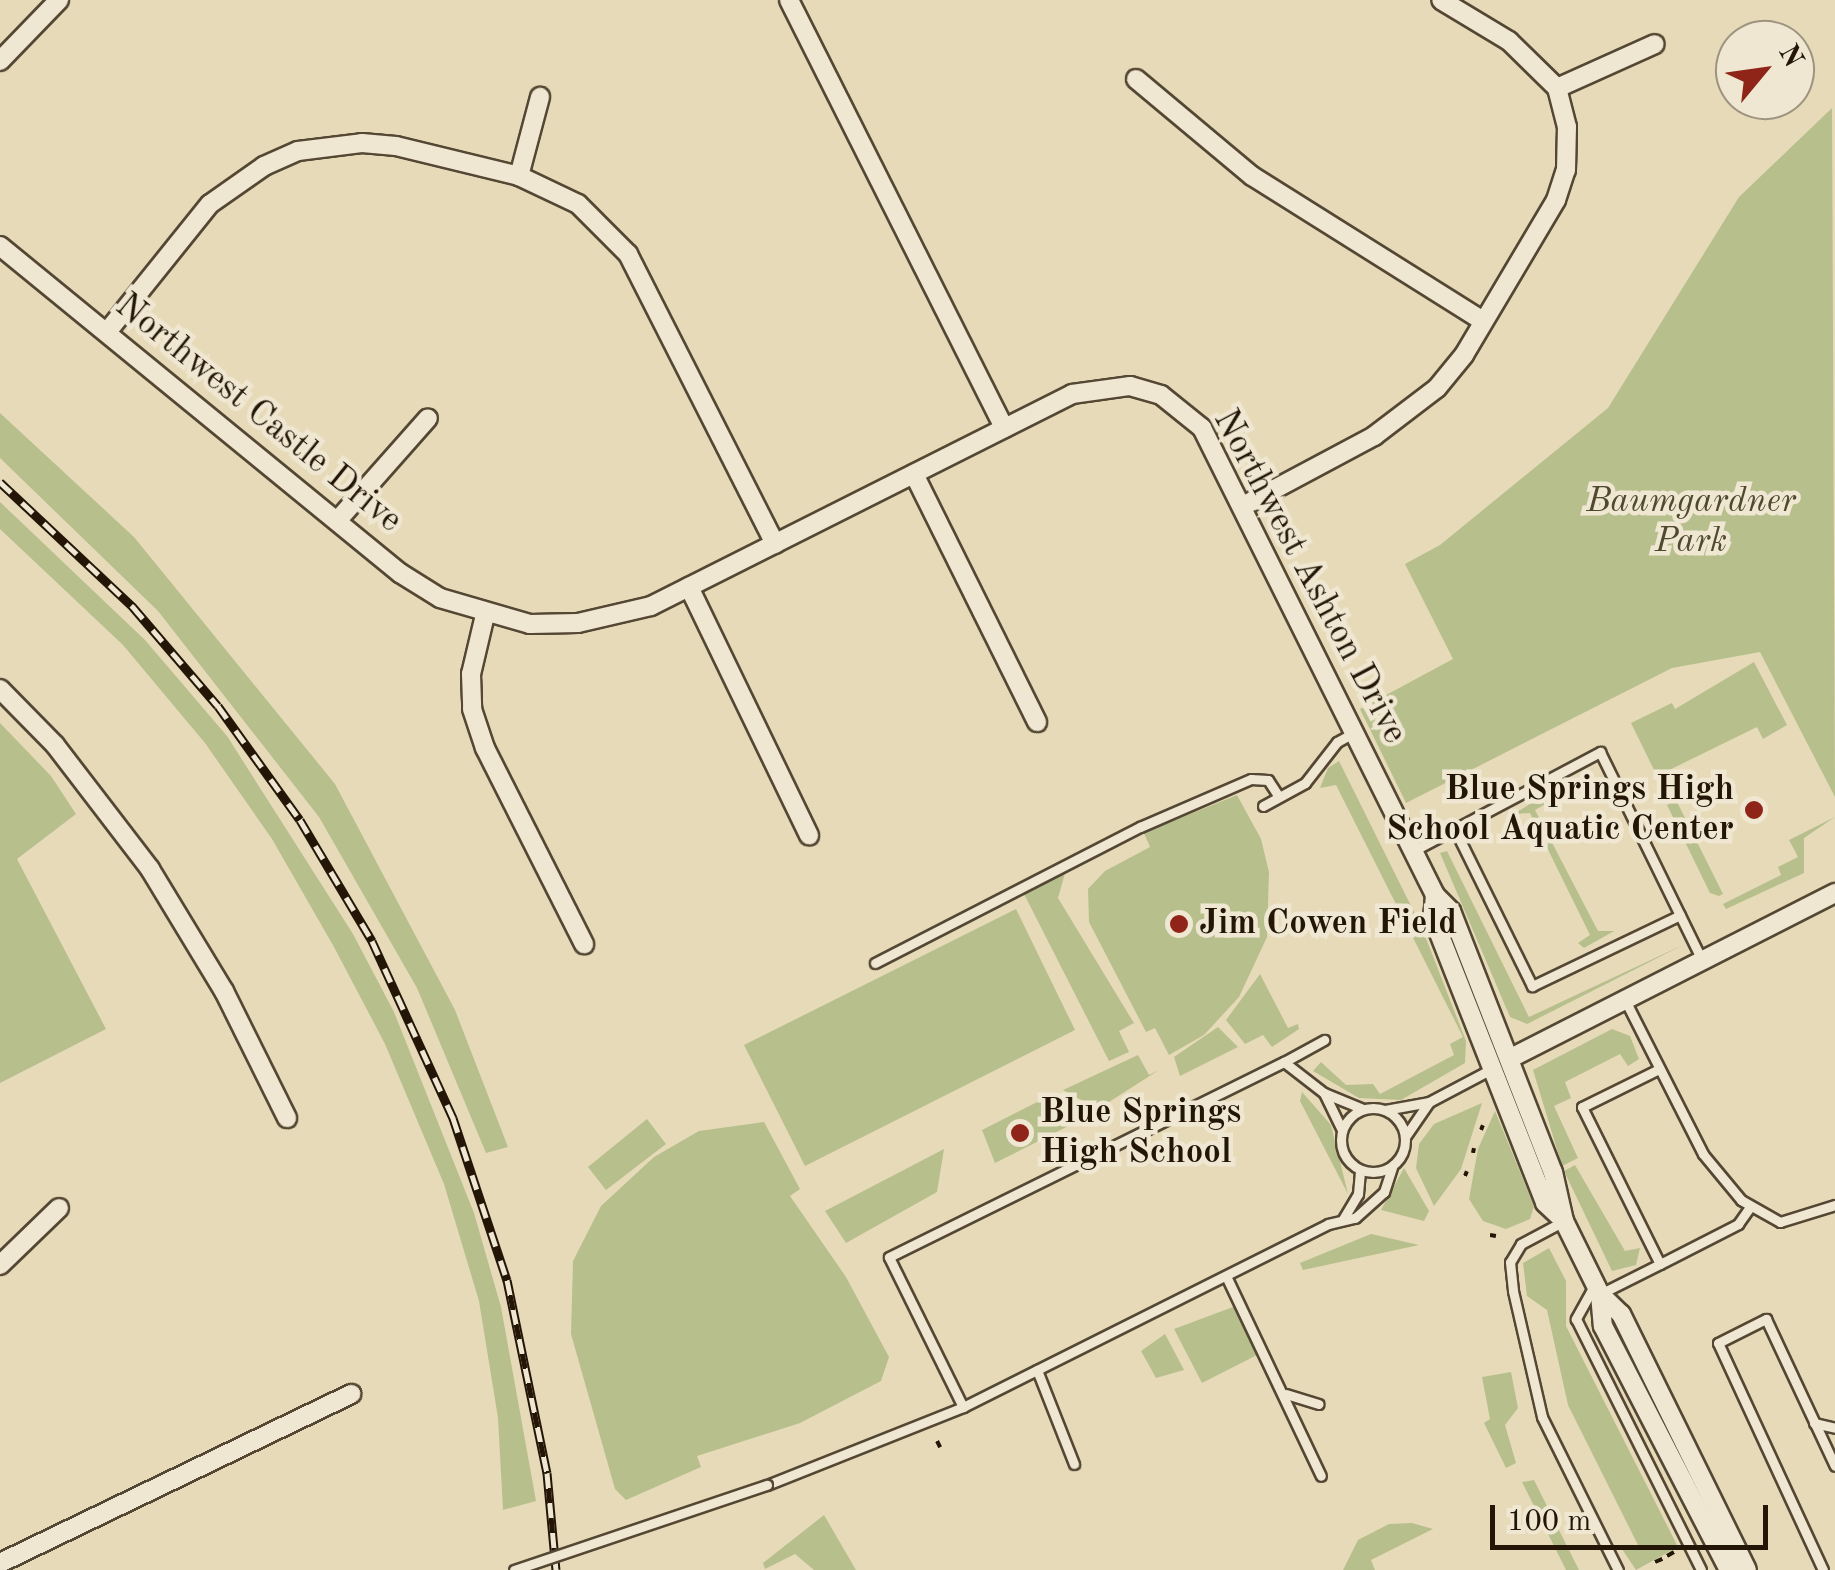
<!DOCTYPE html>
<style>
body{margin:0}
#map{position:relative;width:1835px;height:1570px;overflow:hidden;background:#e7dab8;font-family:"Old Standard TT",serif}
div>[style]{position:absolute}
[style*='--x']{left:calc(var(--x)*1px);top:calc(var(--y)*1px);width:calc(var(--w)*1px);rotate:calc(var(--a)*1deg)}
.green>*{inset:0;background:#b7bf8d}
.path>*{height:4px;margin-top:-2px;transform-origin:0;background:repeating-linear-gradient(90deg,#231607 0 8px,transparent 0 13px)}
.roads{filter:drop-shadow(2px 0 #544733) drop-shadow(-2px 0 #544733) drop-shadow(0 2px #544733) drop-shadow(0 -2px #544733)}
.lane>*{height:9px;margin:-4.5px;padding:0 4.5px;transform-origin:4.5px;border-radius:4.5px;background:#efe7d1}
.lane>.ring{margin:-4.5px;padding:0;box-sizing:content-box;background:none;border:9px solid #efe7d1;border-radius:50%}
.street>*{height:18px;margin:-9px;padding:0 9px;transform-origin:9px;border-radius:9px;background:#efe7d1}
.rail>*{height:9px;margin-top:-4.5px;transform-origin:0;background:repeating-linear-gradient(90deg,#efe7d1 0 15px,#231607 0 30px);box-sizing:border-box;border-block:2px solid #231607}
.bridges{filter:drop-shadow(2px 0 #544733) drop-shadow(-2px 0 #544733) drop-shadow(0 2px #544733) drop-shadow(0 -2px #544733)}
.lane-bridge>*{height:9px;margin:-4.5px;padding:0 4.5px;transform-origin:4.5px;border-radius:4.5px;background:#efe7d1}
.dots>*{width:28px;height:28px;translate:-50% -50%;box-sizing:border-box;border:5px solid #efe7d1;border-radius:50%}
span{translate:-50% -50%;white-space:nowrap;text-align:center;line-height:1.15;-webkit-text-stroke:9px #efe7d1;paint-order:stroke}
.street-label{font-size:35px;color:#231607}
.park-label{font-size:35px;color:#4f492f;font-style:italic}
.poi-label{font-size:35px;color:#231607;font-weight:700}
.right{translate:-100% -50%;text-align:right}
.left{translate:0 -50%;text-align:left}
.north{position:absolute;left:1715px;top:20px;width:100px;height:100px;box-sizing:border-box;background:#efe7d1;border:2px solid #9d9380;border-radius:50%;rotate:61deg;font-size:28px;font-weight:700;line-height:40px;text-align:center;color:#231607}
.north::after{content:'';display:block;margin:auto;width:35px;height:45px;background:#8f2418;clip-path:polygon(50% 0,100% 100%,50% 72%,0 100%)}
.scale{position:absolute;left:1490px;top:1505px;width:278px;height:45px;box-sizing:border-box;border:5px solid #231607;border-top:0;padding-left:12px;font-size:30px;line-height:35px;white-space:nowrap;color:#231607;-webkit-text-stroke:8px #efe7d1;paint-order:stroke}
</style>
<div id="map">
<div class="green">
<i style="clip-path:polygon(1832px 108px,1835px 797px,1760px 652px,1672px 668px,1406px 803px,1360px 709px,1453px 659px,1405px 564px,1440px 545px,1608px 408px,1739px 197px)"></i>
<i style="clip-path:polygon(0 413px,134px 537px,335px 784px,455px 1010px,508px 1147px,486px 1153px,417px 988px,319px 817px,158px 611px,0 458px)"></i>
<i style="clip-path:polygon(0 502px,145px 640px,227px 736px,353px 934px,394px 1012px,474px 1213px,501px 1307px,536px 1501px,503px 1510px,498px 1418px,479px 1301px,444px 1184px,385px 1044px,334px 947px,272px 839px,205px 743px,123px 645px,0 529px)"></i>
<i style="clip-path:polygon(1754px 662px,1787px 725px,1763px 739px,1757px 727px,1657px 776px,1631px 723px,1672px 703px,1675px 709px)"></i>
<i style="clip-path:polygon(0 723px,51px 776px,76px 814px,17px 859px,106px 1029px,0 1083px)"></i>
<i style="clip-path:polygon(1339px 761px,1422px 928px,1466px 1041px,1465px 1063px,1401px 1100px,1359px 1098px,1313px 1071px,1321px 1062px,1346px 1085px,1373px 1084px,1380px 1094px,1454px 1055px,1450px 1044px,1463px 1037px,1336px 785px,1320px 788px,1328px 768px)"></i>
<i style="clip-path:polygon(1237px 795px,1261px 839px,1269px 872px,1267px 937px,1239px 997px,1204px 1035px,1169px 1055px,1155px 1028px,1146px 1032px,1089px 922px,1088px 889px,1105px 871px,1150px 847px,1144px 833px)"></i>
<i style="clip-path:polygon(1544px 795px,1549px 802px,1535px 810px,1598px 931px,1614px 931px,1584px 948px,1578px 943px,1590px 935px,1530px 813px,1514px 814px)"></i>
<i style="clip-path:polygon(1676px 800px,1723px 894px,1719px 896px,1710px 893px,1667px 805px)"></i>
<i style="clip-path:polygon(1835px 817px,1804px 838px,1804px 873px,1726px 909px,1723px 904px,1781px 875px,1778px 867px,1798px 857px,1789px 840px)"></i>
<i style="clip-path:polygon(1447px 851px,1529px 1017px,1685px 944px,1527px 1024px,1510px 1017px,1440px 853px)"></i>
<i style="clip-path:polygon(1065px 873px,1058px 898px,1143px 1038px,1134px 1023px,1119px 1031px,1129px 1052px,1109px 1061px,1024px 894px)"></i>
<i style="clip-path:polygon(1016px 909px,1075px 1030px,805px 1166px,744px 1045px)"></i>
<i style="clip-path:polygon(1260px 974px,1288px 1028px,1298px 1024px,1299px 1029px,1272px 1047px,1263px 1035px,1245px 1044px,1226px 1020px)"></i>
<i style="clip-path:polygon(1218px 1027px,1238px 1047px,1180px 1076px,1174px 1057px)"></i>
<i style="clip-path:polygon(1612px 1029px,1630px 1036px,1639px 1059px,1628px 1066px,1620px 1054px,1565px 1082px,1571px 1098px,1554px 1106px,1578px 1158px,1562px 1166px,1533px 1070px)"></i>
<i style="clip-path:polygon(1138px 1055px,1149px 1075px,1159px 1070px,1098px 1109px,1063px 1090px)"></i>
<i style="clip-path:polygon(1302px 1092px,1331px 1125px,1348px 1194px,1300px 1101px)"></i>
<i style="clip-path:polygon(1051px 1095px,1088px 1116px,995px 1163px,982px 1130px)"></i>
<i style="clip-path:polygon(1482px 1103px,1461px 1169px,1434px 1206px,1416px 1168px,1419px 1144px,1434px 1124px)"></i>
<i style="clip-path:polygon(1495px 1111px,1534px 1206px,1530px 1219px,1506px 1229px,1483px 1221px,1469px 1199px,1478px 1149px)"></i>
<i style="clip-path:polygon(647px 1119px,666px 1144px,606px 1190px,588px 1167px)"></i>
<i style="clip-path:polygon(764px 1122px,800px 1189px,790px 1196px,846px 1277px,889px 1357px,881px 1381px,800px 1423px,697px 1456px,701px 1467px,626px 1500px,615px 1489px,571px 1334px,573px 1261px,601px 1206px,654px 1157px,699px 1131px)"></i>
<i style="clip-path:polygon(944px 1149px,937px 1192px,846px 1243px,825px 1211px)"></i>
<i style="clip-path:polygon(1575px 1165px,1625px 1251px,1640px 1248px,1636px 1265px,1612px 1271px,1564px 1171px)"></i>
<i style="clip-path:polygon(1404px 1168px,1429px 1211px,1424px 1221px,1381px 1210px)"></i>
<i style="clip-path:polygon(1371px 1234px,1419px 1245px,1303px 1270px,1300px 1263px)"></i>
<i style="clip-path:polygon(1549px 1248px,1566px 1281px,1566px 1326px,1678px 1547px,1636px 1570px,1622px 1549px,1638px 1545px,1568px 1405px,1547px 1310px,1527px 1296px,1523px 1263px)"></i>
<i style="clip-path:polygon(1233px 1307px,1257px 1355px,1202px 1383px,1174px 1329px)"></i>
<i style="clip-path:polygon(1165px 1334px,1184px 1370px,1156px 1378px,1141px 1351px)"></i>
<i style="clip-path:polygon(1511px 1372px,1518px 1408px,1505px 1425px,1516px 1463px,1506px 1468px,1484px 1423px,1490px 1419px,1482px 1377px)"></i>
<i style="clip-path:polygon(1534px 1480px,1579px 1570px,1566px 1570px,1522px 1482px)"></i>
<i style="clip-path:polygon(824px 1515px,856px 1570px,814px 1570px,795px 1554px,765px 1569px,763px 1563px)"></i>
<i style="clip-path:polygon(1412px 1523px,1433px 1529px,1371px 1560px,1375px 1570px,1343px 1570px,1358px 1540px,1389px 1524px)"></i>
</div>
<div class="path">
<i style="--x:1481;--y:1130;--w:5;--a:-68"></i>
<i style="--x:1473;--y:1153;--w:5;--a:-79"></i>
<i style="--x:1465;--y:1176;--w:5;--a:-68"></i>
<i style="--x:1490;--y:1235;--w:6;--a:9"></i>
<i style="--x:937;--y:1441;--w:7;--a:63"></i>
<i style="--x:1667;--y:1556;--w:8;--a:-30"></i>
<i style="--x:1655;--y:1562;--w:8;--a:-23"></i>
</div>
<div class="roads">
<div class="lane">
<i style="--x:1263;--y:806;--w:48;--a:-28.7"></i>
<i style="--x:1305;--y:783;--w:52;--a:-52"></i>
<i style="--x:1337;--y:742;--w:21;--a:-29"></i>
<i style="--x:1456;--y:832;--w:172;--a:63.7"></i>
<i style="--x:1532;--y:986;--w:164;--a:-25.6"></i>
<i style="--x:1413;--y:851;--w:212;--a:-27.9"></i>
<i style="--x:1600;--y:752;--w:234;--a:63.9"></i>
<i style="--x:875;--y:963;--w:298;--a:-27.2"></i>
<i style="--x:1140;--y:827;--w:121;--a:-23.4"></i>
<i style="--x:1251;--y:779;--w:17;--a:3"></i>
<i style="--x:1268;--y:780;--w:20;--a:57"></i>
<i style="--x:1626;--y:1002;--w:170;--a:63.1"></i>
<i style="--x:1703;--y:1154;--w:60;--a:50.4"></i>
<i style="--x:1741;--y:1200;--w:45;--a:29.4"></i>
<i style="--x:1780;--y:1222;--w:58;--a:-17.2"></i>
<i style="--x:1284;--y:1062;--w:46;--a:-28.8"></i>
<i style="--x:1659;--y:1069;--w:86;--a:153.7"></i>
<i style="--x:1582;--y:1107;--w:175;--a:63.6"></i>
<i style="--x:1660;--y:1264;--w:88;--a:-27.1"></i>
<i style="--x:1738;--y:1224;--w:21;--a:-55"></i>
<i style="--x:1324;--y:1093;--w:42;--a:22.3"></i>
<i class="ring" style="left:1341px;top:1108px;width:55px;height:55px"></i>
<i style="--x:1385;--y:1110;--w:45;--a:-10.3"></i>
<i style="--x:1429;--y:1102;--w:75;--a:-27.9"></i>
<i style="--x:1405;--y:1137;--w:42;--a:-55.6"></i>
<i style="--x:1343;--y:1219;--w:29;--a:-59"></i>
<i style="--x:1358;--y:1194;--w:24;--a:-85"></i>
<i style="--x:1564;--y:1221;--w:49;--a:151.9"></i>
<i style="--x:1521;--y:1244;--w:21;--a:121"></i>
<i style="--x:1510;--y:1262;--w:29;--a:84"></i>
<i style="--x:1513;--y:1291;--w:129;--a:77"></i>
<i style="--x:1542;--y:1417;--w:171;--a:63.6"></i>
<i style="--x:1226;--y:1276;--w:221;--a:64.6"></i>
<i style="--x:1594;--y:1286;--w:38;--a:119"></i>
<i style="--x:1576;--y:1319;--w:280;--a:63.5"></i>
<i style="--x:1600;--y:1294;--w:67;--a:-26.6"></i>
<i style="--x:1037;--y:1370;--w:101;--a:68.5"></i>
<i style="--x:1286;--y:1394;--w:34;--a:17"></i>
<i style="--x:963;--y:1407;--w:167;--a:-116.3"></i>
<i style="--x:889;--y:1257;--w:441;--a:-26.3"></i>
<i style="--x:1284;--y:1062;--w:51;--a:37.8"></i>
<i style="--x:1324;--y:1093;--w:41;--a:64.1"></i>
<i style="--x:1814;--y:1423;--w:22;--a:13"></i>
<i style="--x:767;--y:1485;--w:211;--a:-21.7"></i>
<i style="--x:963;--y:1407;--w:408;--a:-26.6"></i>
<i style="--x:1328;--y:1224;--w:28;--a:-13"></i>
<i style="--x:1355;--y:1218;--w:39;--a:-42"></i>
<i style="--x:1384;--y:1192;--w:26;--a:-72"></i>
<i style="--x:1823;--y:1570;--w:250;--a:-114.8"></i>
<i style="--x:1718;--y:1343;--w:54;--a:-26.6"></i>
<i style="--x:1766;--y:1319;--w:162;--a:64.9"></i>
</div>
<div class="street">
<i style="--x:789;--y:0;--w:479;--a:63.3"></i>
<i style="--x:0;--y:61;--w:85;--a:-46"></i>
<i style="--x:1136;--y:79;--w:151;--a:39.9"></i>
<i style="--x:1252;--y:176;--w:271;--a:32.1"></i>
<i style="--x:1557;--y:88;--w:107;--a:-24.2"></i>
<i style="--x:519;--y:176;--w:82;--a:-75.1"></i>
<i style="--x:0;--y:246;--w:517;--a:39.27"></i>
<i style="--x:400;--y:573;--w:47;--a:32"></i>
<i style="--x:440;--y:598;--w:94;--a:16.1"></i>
<i style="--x:530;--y:624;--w:48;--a:-1.2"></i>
<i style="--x:578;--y:623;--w:75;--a:-13.1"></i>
<i style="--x:651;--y:606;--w:471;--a:-26.7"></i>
<i style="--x:1072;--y:394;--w:59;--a:-7.9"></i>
<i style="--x:1130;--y:386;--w:32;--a:16"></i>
<i style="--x:1161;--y:395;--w:53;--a:38.8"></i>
<i style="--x:1202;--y:428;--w:522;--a:63.48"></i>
<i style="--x:1435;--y:895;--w:23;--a:45"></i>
<i style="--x:1451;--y:911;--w:280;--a:68.7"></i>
<i style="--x:1553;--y:1172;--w:50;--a:77.3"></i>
<i style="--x:107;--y:332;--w:164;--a:-51.2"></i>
<i style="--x:210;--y:204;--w:66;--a:-35.1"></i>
<i style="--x:264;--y:166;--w:37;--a:-24"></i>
<i style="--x:298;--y:151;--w:64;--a:-7.1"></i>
<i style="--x:362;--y:143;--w:34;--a:5"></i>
<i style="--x:396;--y:146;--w:127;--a:13.7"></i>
<i style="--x:519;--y:176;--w:65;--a:25.4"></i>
<i style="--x:578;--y:204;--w:71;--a:45"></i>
<i style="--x:628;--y:254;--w:325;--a:63.1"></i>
<i style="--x:914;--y:474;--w:277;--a:63.6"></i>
<i style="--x:1243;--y:506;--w:149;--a:-28.1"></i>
<i style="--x:1374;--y:436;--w:79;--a:-37.3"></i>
<i style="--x:1437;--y:388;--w:43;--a:-50.7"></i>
<i style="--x:1464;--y:355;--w:180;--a:-59.3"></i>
<i style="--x:1556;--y:200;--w:32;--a:-72"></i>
<i style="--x:1566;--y:170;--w:43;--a:-88.7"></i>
<i style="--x:1567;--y:127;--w:40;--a:-104.4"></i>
<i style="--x:1557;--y:88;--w:67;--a:-135.6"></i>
<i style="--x:1509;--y:41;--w:79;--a:-148.9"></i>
<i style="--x:337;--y:521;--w:137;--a:-48.5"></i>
<i style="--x:689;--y:587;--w:276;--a:64.2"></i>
<i style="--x:485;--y:615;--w:61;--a:103.3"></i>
<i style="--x:471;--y:674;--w:35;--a:88"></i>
<i style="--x:472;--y:709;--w:41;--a:71.6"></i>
<i style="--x:485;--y:748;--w:220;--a:63.2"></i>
<i style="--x:0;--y:689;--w:78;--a:45.5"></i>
<i style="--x:55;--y:745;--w:156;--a:52.5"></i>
<i style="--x:150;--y:869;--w:143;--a:58.8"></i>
<i style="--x:224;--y:991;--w:142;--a:63.6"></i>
<i style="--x:1435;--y:895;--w:23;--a:95"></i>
<i style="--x:1433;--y:918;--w:306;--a:68.5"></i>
<i style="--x:1545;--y:1203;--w:26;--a:43"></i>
<i style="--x:1564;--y:1221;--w:81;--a:63.7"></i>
<i style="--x:1600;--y:1294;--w:29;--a:44"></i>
<i style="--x:1621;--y:1314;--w:285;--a:63.8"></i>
<i style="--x:1511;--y:1058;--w:364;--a:-27"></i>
<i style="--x:0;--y:1265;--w:82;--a:-44"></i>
<i style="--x:1600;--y:1294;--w:32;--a:85"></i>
<i style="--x:1603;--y:1326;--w:275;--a:62.7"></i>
<i style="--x:0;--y:1563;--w:390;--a:-25.7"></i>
</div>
</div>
<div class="rail">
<i style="--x:0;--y:482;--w:183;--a:43.2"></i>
<i style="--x:133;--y:607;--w:130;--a:49.4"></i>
<i style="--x:218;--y:706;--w:140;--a:54.3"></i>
<i style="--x:300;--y:820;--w:141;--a:59.2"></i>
<i style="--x:372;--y:941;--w:195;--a:65.4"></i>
<i style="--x:453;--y:1118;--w:171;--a:71.6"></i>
<i style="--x:507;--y:1280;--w:197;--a:78.3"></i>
<i style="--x:547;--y:1473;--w:97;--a:84.7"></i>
</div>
<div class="bridges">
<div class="lane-bridge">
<i style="--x:514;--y:1570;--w:267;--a:-18.6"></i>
</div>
</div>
<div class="dots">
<i style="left:1754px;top:810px;background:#8f2418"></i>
<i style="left:1179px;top:924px;background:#8f2418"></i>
<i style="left:1020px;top:1133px;background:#8f2418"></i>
</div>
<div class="street-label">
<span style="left:258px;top:414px;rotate:39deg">Northwest Castle Drive</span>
<span style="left:1309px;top:577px;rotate:62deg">Northwest Ashton Drive</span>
</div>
<div class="park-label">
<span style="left:1691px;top:522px">Baumgardner<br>Park</span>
</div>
<div class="poi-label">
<span class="right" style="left:1734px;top:810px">Blue Springs High<br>School Aquatic Center</span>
<span class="left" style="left:1199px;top:924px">Jim Cowen Field</span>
<span class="left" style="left:1040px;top:1133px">Blue Springs<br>High School</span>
</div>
<div class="north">N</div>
<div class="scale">100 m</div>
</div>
